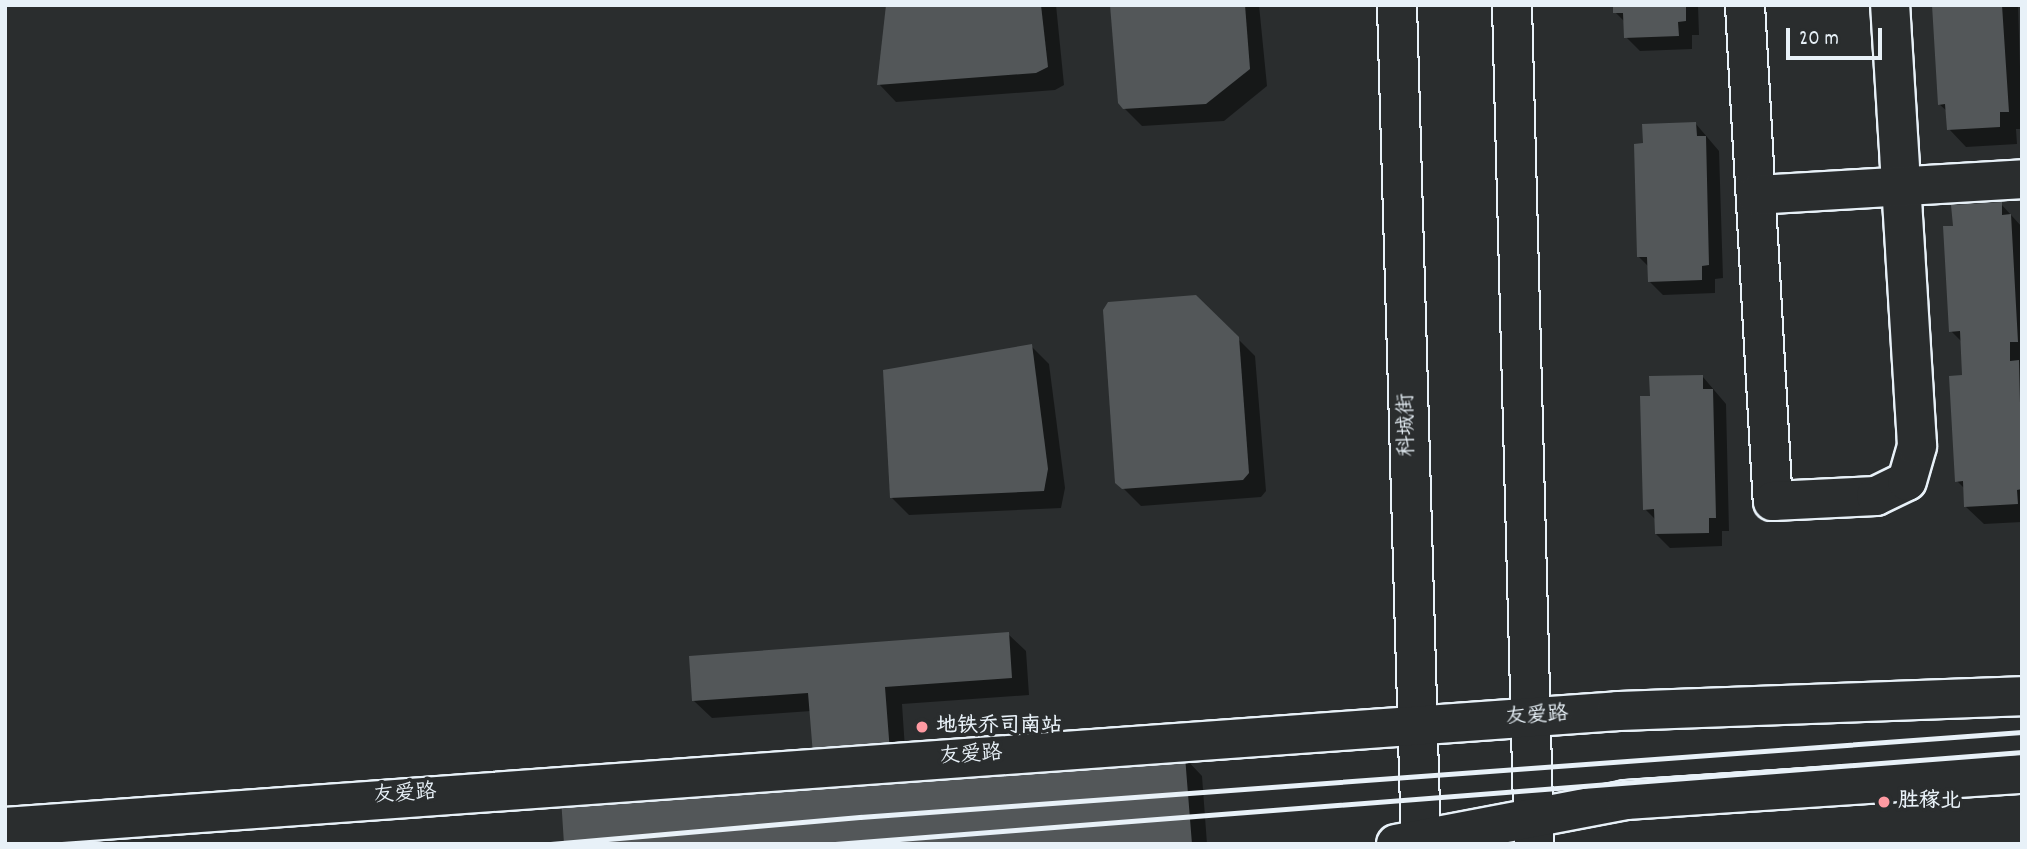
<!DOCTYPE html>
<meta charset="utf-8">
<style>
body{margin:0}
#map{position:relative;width:2027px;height:849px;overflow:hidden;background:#2a2d2e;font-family:Dekko,"LXGW WenKai TC",sans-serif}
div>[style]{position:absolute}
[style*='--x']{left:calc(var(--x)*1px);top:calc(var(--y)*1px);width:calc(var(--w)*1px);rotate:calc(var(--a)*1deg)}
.shadow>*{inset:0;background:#0007}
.building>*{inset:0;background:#535759}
.roads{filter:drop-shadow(2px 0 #e8f1f8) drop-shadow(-2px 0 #e8f1f8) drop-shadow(0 2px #e8f1f8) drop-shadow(0 -2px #e8f1f8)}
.minor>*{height:38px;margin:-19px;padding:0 19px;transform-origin:19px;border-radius:19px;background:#2a2d2e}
.rail>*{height:5px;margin:-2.5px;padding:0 2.5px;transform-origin:2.5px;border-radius:2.5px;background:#e8f1f8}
.dots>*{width:19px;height:19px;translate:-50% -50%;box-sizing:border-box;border:4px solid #2a2d2e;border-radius:50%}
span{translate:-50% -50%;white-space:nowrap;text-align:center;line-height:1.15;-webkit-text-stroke:7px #2a2d2e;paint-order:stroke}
.street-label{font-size:21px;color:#e8f1f8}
.poi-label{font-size:21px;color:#e8f1f8;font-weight:700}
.left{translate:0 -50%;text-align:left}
.frame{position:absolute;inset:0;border:7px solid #e8f1f8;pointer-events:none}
.scale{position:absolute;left:1786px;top:28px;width:96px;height:32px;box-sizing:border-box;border:4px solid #e8f1f8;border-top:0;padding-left:9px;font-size:21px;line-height:24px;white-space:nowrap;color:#e8f1f8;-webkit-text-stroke:5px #2a2d2e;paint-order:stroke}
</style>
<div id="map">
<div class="shadow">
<i style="clip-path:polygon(889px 5px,1056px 5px,1064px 85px,1055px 90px,896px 102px,879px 84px)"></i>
<i style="clip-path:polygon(1112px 5px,1259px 5px,1267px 86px,1224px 121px,1142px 126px,1124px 108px)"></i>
<i style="clip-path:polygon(1615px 5px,1698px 5px,1699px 35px,1692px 35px,1692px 49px,1640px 51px,1626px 37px,1626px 23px,1615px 12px)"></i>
<i style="clip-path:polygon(1933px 5px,2018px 5px,2022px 129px,2016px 129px,2017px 144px,1966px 147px,1949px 129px,1948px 112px,1939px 104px)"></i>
<i style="clip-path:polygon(1696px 124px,1719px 151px,1723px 278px,1715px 279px,1715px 293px,1663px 295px,1649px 281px,1649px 267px,1638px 256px,1645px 145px)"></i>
<i style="clip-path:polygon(2001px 204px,2022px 227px,2022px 522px,1984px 524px,1966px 507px,1965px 489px,1957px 481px,1964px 377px,1962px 342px,1951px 331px,1954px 227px)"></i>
<i style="clip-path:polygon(1196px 297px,1255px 356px,1266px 491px,1261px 497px,1141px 506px,1117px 482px)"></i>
<i style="clip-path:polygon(1031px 346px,1049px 364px,1065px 488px,1061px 508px,909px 515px,892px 498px)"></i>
<i style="clip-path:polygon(1703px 377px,1726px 404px,1729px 531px,1722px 531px,1722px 546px,1670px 548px,1656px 534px,1656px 520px,1645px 509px,1652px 398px)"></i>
<i style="clip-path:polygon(1008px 634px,1026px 651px,1029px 695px,902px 704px,907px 779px,1185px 758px,1202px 776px,1207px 844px,566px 844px,817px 780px,811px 711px,712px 718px,694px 701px)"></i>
</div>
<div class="building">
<i style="clip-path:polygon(886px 5px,1041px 5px,1048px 67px,1036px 73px,877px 85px)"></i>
<i style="clip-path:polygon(1110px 5px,1245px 5px,1250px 69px,1206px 104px,1123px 109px,1118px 103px)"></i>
<i style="clip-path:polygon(1613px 5px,1686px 5px,1686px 21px,1678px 22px,1679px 36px,1624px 38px,1623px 13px,1613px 13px)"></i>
<i style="clip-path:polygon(1932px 5px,2002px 5px,2009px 112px,2000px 112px,2000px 127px,1947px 130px,1945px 104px,1938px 105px)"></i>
<i style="clip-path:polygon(1696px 122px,1697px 136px,1706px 136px,1709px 265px,1702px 266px,1702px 280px,1648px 282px,1647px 257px,1637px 257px,1634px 144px,1643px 143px,1642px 124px)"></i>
<i style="clip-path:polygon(2002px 202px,2002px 215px,2011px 214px,2018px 342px,2010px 342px,2010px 361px,2019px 360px,2022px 489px,2017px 490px,2018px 504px,1964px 507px,1963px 481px,1955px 482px,1949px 376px,1962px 375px,1960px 331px,1949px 332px,1943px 226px,1953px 226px,1951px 205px)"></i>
<i style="clip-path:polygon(1196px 295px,1239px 337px,1249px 473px,1243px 480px,1122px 489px,1115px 483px,1103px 310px,1108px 302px)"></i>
<i style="clip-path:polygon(1032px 344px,1048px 469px,1044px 491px,890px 498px,883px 370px)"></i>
<i style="clip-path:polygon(1703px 375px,1703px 389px,1713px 389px,1716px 518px,1709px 518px,1709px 533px,1655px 534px,1654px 509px,1643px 510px,1640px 396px,1650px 396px,1649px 376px)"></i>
<i style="clip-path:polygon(1009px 632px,1012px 678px,885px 687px,892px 778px,1185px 756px,1192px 844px,564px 844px,561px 798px,815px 779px,808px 693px,692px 701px,689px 656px)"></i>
</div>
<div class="roads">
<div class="minor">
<i style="--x:1397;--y:5;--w:839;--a:88.36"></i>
<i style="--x:1512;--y:5;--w:839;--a:88.5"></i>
<i style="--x:1745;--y:5;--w:497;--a:86.8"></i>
<i style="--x:1773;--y:501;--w:103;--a:-2.8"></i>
<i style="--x:1876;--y:496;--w:34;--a:-26"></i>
<i style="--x:1907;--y:481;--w:37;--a:-74"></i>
<i style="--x:1917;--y:445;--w:441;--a:-93.5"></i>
<i style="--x:1756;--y:195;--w:266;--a:-3.4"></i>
<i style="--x:5;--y:827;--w:1617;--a:-4.11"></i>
<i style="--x:1618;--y:711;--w:404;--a:-2.1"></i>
<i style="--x:1396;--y:844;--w:234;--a:-10.8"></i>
<i style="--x:1626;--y:800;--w:397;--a:-3.8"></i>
</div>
</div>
<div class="rail">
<i style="--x:550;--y:844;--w:311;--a:-5"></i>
<i style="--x:860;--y:817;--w:1165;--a:-4.18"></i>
<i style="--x:835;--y:844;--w:1191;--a:-4.43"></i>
</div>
<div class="dots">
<i style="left:922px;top:727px;background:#ff9aa2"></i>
<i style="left:1884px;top:802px;background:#ff9aa2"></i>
</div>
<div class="street-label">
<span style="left:1408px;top:425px;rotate:-91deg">科城街</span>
<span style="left:1537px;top:717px;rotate:-4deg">友爱路</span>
<span style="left:971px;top:756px;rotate:-4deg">友爱路</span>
<span style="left:405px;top:795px;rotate:-4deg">友爱路</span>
</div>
<div class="poi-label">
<span class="left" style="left:936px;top:727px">地铁乔司南站</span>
<span class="left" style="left:1898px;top:802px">胜稼北</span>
</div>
<div class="frame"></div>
<div class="scale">20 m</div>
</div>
